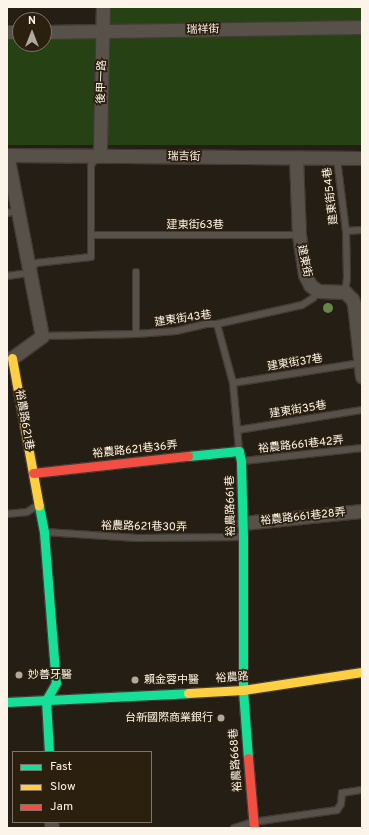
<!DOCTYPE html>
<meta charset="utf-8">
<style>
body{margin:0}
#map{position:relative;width:369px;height:835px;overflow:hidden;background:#251e14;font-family:Overpass,"Noto Sans TC",sans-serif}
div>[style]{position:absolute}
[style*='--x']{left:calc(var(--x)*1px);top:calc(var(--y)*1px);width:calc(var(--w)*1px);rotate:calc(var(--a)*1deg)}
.green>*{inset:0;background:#264215}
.roads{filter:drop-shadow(1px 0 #413b34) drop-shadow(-1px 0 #413b34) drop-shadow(0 1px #413b34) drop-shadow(0 -1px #413b34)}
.lane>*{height:6px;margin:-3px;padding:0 3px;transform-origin:3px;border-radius:3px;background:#57514a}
.street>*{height:13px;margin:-6.5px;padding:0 6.5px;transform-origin:6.5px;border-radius:6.5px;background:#57514a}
.fast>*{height:9px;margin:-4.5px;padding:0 4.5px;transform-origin:4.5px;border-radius:4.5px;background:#16e098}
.slow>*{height:9px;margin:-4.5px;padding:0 4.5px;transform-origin:4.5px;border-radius:4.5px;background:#ffcf43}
.jam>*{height:9px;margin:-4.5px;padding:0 4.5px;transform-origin:4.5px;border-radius:4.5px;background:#f24e42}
.trees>*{width:10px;height:10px;margin:-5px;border-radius:50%;background:#64864b}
.dots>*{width:11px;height:11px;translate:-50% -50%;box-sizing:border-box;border:2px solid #2b1f0e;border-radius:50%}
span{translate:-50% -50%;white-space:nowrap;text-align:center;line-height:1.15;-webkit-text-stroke:3.5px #2b1f0e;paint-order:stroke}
.street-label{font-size:11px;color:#fcf4e9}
.poi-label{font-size:11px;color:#fcf4e9}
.left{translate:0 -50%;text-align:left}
.right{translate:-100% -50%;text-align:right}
.frame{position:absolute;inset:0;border:8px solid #fcf4e9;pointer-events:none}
.legend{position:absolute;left:12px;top:751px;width:140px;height:72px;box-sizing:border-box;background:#2b1f0e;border:1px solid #7f7466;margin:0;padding:5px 7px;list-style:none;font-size:12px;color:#fcf4e9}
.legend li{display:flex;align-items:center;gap:8px;height:20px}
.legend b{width:20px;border:1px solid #7f7466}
.north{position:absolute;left:12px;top:12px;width:40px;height:40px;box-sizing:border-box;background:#2b1f0e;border:1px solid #7f7466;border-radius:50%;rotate:0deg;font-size:11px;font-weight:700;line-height:16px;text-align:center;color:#fcf4e9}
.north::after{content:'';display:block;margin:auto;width:14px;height:18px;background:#b1a99e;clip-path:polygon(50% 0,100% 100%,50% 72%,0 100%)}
</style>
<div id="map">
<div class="green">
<i style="clip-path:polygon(107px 7px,362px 7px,362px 145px,7px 145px,7px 36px,20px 36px,20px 44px,44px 44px,44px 35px,106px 34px)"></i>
</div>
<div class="roads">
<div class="lane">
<i style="--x:337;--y:159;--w:73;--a:82.9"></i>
<i style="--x:346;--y:231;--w:47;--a:88.8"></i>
<i style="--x:347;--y:278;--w:14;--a:98"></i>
<i style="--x:7;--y:213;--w:11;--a:-10"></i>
<i style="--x:346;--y:231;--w:16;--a:-4"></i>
<i style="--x:91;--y:235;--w:208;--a:0"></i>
<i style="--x:136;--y:272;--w:62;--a:90"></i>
<i style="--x:7;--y:276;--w:22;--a:-8"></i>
<i style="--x:29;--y:273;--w:12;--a:-55"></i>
<i style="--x:36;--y:263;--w:55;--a:-6.2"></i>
<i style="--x:91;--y:257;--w:92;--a:-90"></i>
<i style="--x:91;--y:165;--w:11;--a:-52"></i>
<i style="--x:217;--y:324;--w:61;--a:74.8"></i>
<i style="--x:233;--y:383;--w:67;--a:84.9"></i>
<i style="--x:42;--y:336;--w:94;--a:-1.2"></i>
<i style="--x:136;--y:334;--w:40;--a:-4.3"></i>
<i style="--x:176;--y:331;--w:31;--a:-13"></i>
<i style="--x:206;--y:324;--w:11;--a:0"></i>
<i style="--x:217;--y:324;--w:87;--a:-12.6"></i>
<i style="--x:302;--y:305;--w:13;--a:-32"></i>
<i style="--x:313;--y:298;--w:9;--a:-54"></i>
<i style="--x:233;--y:383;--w:129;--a:-8.9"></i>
<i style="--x:238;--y:430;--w:126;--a:-9.2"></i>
<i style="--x:243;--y:461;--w:120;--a:-6.2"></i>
<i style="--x:7;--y:514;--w:20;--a:-6"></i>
<i style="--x:27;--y:512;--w:13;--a:-32"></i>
<i style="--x:45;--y:532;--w:92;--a:3.7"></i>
<i style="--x:137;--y:538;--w:105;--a:-0.5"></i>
<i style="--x:234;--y:828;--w:20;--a:-18"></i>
<i style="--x:253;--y:822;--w:85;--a:-8.1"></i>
<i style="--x:337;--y:810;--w:7;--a:-56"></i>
<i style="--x:341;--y:804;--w:11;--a:-85"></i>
<i style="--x:342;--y:793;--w:20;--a:-9"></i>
</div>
<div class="street">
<i style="--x:7;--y:32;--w:13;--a:0"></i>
<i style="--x:44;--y:32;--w:318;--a:-0.9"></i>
<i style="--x:7;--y:155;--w:355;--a:0.5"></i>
<i style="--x:98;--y:156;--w:9;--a:-77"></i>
<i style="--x:100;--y:147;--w:140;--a:-88.8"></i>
<i style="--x:296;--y:158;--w:77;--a:87.8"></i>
<i style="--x:299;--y:235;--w:40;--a:81.5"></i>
<i style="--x:305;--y:275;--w:11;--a:63"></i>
<i style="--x:310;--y:285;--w:10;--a:37"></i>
<i style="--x:318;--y:291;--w:27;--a:2"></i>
<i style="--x:345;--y:292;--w:10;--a:45"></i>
<i style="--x:352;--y:299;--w:5;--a:68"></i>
<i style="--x:354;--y:304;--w:73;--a:83.7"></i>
<i style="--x:7;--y:359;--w:5;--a:-11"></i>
<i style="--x:12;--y:358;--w:37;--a:-36"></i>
<i style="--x:42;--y:336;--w:184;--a:-100.9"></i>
<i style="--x:243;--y:523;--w:120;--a:-5.8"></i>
<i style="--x:51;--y:822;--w:6;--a:81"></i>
</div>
<div class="fast">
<i style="--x:188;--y:456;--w:51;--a:-5.6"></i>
<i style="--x:239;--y:451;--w:10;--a:79"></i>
<i style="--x:241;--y:461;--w:76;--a:88.5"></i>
<i style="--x:243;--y:537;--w:153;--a:90"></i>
<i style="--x:243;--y:690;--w:68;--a:85.8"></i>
<i style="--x:39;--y:506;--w:26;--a:79"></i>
<i style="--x:44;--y:532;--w:151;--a:85.5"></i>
<i style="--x:56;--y:683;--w:20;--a:120"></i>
<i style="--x:46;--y:700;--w:52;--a:86.7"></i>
<i style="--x:7;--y:702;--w:181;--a:-2.8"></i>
</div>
<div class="slow">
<i style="--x:12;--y:358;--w:150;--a:79.7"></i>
<i style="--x:188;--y:693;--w:55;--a:-3.1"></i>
<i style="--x:243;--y:690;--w:120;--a:-8.6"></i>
</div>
<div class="jam">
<i style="--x:33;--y:473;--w:156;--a:-6.3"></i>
<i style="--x:248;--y:758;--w:70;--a:85.1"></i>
</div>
</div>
<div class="trees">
<i style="left:328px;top:308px"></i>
</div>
<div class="dots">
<i style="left:19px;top:675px;background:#b1a99e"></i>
<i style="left:135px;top:680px;background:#b1a99e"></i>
<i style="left:221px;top:718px;background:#b1a99e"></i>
</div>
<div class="street-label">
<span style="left:203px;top:30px;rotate:-1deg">瑞祥街</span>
<span style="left:102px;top:82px;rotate:-88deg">後甲一路</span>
<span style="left:184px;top:157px;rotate:1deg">瑞吉街</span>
<span style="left:331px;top:196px;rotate:-97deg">建東街54巷</span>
<span style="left:195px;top:225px">建東街63巷</span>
<span style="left:304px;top:261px;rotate:78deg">建東街</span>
<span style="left:183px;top:319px;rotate:-8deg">建東街43巷</span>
<span style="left:295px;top:363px;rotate:-9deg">建東街37巷</span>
<span style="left:298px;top:410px;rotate:-9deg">建東街35巷</span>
<span style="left:24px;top:420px;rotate:80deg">裕農路621巷</span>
<span style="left:301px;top:445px;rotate:-6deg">裕農路661巷42弄</span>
<span style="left:135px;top:450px;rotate:-6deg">裕農路621巷36弄</span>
<span style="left:231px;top:506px;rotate:-91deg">裕農路661巷</span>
<span style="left:303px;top:517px;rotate:-6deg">裕農路661巷28弄</span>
<span style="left:144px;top:527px;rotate:1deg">裕農路621巷30弄</span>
<span style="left:232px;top:678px;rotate:-4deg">裕農路</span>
<span style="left:236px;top:760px;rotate:-94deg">裕農路668巷</span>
</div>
<div class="poi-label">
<span class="left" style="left:28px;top:675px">妙善牙醫</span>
<span class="left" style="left:144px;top:680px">賴金蓉中醫</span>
<span class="right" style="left:213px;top:718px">台新國際商業銀行</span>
</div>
<div class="frame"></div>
<ul class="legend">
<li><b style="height:5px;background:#16e098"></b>Fast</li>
<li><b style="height:5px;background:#ffcf43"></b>Slow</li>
<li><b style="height:5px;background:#f24e42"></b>Jam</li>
</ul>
<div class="north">N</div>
</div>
